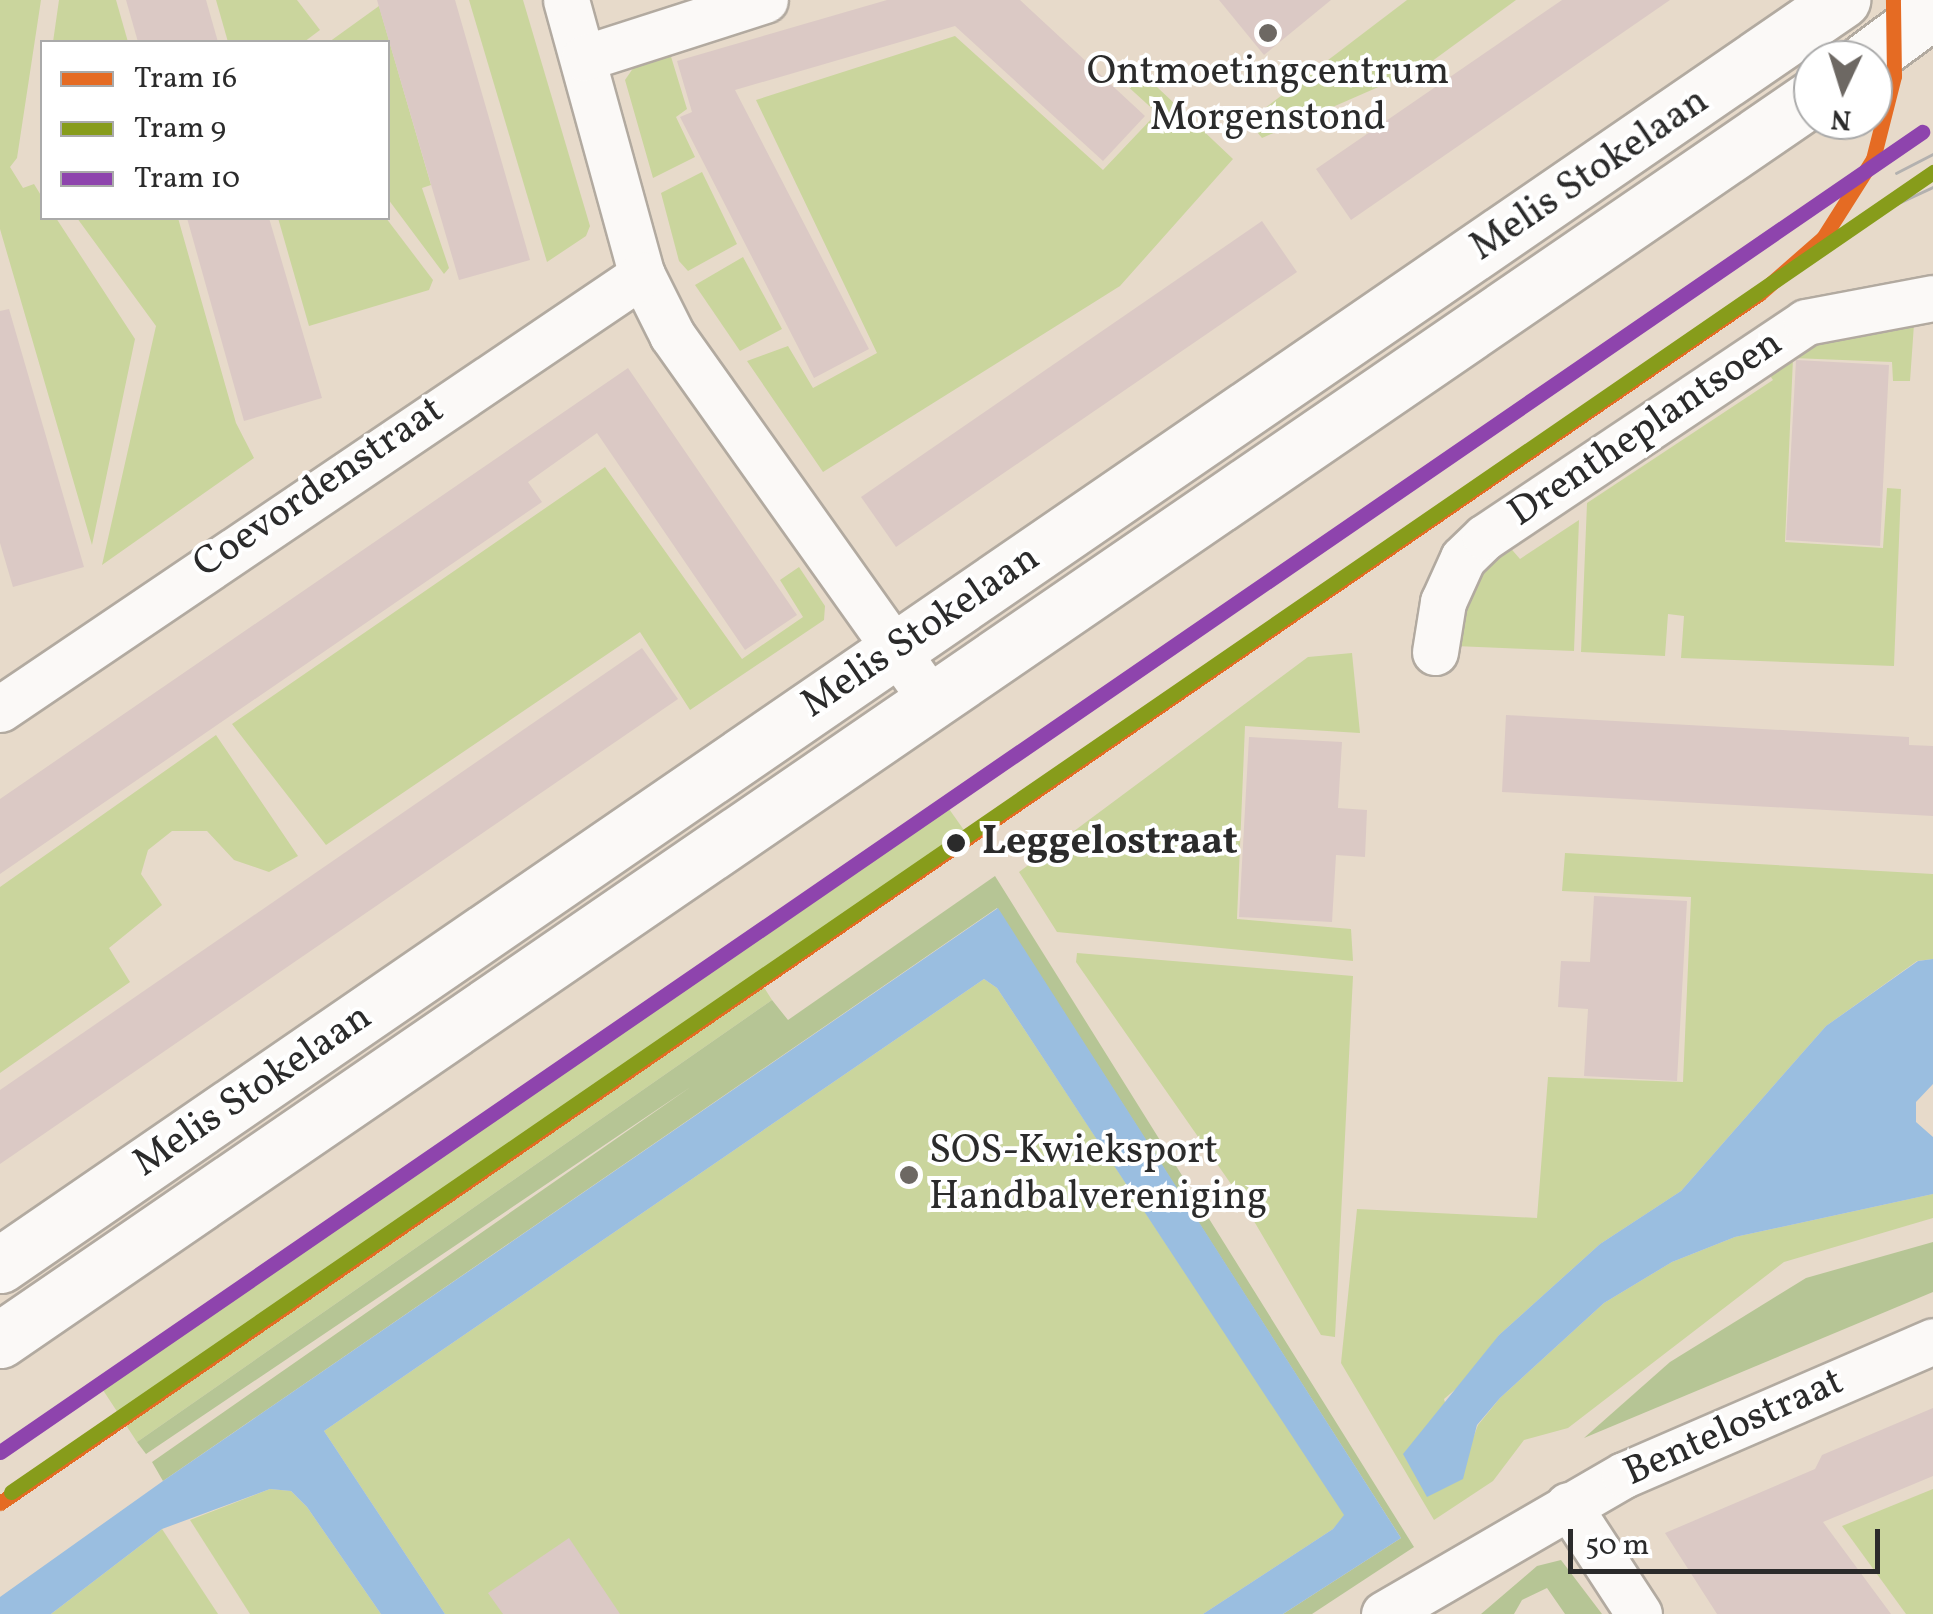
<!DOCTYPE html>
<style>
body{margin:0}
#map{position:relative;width:1933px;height:1614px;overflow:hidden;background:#e7daca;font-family:Vollkorn,serif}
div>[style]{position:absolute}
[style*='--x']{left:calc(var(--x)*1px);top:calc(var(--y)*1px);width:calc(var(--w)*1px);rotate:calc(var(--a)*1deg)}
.green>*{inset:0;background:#cad59d}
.forest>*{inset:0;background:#b6c595}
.water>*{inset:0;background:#9abee0}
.building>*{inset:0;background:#dbc9c5}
.roads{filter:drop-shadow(2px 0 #b2aaa0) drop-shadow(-2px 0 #b2aaa0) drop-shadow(0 2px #b2aaa0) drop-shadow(0 -2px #b2aaa0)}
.street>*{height:45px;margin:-22.5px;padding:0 22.5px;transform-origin:22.5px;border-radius:22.5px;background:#fbf9f7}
.secondary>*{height:55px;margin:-27.5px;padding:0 27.5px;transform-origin:27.5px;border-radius:27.5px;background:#fbf9f7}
.tram>*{height:2.5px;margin:-1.25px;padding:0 1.25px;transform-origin:1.25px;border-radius:1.25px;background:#b3b1af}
.tram-1>*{height:15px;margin:-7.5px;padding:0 7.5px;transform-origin:7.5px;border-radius:7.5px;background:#e56b23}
.tram-2>*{height:15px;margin:-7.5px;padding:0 7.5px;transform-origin:7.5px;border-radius:7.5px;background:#879c1b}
.tram-3>*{height:15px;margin:-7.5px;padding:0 7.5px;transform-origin:7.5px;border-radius:7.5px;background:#8e44ad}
.dots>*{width:28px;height:28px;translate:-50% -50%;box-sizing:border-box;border:5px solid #fff;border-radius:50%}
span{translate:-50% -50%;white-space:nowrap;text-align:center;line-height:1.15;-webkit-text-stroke:8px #fff;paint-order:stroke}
.poi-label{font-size:40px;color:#2b2b2b}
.left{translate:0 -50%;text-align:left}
.street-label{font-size:40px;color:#2b2b2b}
.stop-label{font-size:40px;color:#2b2b2b;font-weight:700}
.legend{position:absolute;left:40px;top:40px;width:350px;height:180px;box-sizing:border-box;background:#fff;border:2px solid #aaa;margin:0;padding:12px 18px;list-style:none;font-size:30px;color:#2b2b2b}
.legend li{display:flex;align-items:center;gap:20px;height:50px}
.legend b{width:50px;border:2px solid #aaa}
.north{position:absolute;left:1793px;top:40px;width:100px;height:100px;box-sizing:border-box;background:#fff;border:2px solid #aaa;border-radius:50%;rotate:184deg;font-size:28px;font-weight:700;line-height:40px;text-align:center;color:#2b2b2b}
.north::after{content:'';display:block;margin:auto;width:35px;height:45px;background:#6d6863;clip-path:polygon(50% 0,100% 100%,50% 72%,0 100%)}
.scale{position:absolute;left:1568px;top:1529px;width:312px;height:45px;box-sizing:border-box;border:5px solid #2b2b2b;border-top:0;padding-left:12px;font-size:30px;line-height:35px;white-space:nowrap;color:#2b2b2b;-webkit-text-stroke:8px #fff;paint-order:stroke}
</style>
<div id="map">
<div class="green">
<i style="clip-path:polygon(0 0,41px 0,17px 158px,10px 167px,23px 188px,34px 184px,42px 197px,42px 218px,56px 218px,135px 339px,92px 545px,0 229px)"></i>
<i style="clip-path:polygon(59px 0,116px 0,128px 42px,53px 42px)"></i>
<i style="clip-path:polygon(216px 0,297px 0,320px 30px,304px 42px,228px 42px)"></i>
<i style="clip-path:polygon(469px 0,523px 0,590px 226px,586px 236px,547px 262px)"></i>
<i style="clip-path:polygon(1407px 0,1516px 0,1424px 67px,1262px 138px,1248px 121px)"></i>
<i style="clip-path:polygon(379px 6px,431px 185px,422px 188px,449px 268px,444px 274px,388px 199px,388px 42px,329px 42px)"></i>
<i style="clip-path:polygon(955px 36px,1103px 170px,1157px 113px,1124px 83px,1138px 69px,1233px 159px,1120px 286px,823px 472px,747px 361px,788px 346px,813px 388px,877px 353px,756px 100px)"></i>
<i style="clip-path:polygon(669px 50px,687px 109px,676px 117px,695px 157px,653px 178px,625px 80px,636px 64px)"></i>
<i style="clip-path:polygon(702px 172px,737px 244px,688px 271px,679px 261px,661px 193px)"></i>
<i style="clip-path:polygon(77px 218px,178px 218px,236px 423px,254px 458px,102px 565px,156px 326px)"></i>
<i style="clip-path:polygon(278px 218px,386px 218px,433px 280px,429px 290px,309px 326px)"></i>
<i style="clip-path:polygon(743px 257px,782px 329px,740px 351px,695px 285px)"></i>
<i style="clip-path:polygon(1915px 310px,1910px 381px,1893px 381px,1892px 362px,1793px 358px,1785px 542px,1883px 548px,1887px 488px,1901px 489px,1894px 666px,1681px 658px,1684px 616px,1668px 614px,1665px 656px,1581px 652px,1587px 503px,1773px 380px,1764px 367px,1826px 334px)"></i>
<i style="clip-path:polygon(605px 467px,742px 659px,803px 617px,780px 580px,799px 567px,825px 606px,824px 620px,690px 710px,640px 632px,326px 845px,232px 724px)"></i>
<i style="clip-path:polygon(1579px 520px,1574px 651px,1455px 646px,1463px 603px,1489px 559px,1507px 544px,1520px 559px)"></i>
<i style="clip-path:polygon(1352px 653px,1360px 733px,1245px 726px,1237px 919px,1351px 929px,1353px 961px,1057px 932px,1019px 872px,1308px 657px)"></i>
<i style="clip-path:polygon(216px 735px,298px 856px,269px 872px,234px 860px,207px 831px,172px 831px,148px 850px,141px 874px,162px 905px,109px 948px,130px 982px,0 1073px,0 887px)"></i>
<i style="clip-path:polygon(942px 799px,966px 833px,758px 978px,772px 1000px,137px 1442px,101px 1387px)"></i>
<i style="clip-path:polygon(1565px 853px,1933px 874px,1933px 959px,1917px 961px,1826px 1026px,1681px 1191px,1600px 1244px,1499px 1335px,1471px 1376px,1444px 1399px,1463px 1465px,1478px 1425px,1500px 1398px,1604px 1303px,1672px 1262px,1735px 1237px,1933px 1194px,1933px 1218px,1784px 1262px,1568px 1428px,1524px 1440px,1493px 1481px,1434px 1520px,1341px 1363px,1357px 1209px,1537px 1218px,1548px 1077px,1683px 1082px,1691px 897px,1562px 891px)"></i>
<i style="clip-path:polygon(1077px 953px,1353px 976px,1335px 1337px,1321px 1335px,1238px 1194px,1076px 962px)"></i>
<i style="clip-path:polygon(984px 979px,997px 988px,1345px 1515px,1333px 1529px,1203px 1614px,445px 1614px,324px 1431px)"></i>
<i style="clip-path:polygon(270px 1489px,291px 1491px,307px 1507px,381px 1614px,250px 1614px,190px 1520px)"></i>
<i style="clip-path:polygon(1933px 1489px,1933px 1614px,1906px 1614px,1842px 1526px)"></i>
<i style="clip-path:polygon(162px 1529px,218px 1614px,51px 1614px)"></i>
</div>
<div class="forest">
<i style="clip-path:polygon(995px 876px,1414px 1547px,1312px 1614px,1283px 1614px,1401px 1538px,997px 908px,163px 1481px,152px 1462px,692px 1086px,146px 1454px,137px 1442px,772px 1000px,788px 1020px)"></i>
<i style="clip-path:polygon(1933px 1242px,1933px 1292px,1584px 1438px,1670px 1362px,1806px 1278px)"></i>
<i style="clip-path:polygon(1561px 1560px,1602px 1614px,1565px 1614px,1547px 1588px,1522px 1600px,1514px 1614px,1481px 1614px,1537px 1566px)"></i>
</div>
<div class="water">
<i style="clip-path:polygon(998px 908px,1401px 1538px,1283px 1614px,1203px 1614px,1333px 1529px,1344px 1515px,997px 988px,984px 979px,324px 1431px,445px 1614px,381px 1614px,307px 1507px,291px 1491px,270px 1489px,162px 1529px,51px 1614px,0 1614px,0 1597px,163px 1481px)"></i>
<i style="clip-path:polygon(1933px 959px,1933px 1084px,1916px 1102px,1916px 1122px,1933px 1137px,1933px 1194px,1735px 1237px,1672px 1262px,1604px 1303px,1500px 1398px,1477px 1425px,1463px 1479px,1427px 1497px,1403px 1454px,1499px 1335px,1600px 1244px,1681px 1191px,1826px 1026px,1918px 961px)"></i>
</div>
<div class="building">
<i style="clip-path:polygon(126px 0,206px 0,218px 42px,138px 42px)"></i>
<i style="clip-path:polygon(377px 0,455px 0,530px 260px,459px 280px)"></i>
<i style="clip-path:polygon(887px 0,1020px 0,1145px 116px,1103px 161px,955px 26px,735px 90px,869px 349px,814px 378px,680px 117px,692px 112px,677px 61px)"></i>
<i style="clip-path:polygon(1219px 0,1331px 0,1264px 55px)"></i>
<i style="clip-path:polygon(1562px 0,1670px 0,1351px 220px,1316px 169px)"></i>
<i style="clip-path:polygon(187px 218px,269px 218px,322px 398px,244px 421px)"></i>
<i style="clip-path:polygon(1262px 221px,1297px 272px,896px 547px,861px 497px)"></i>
<i style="clip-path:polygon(9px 309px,84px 567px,13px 587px,0 543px,0 311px)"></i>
<i style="clip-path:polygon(1796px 360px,1889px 365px,1880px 546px,1786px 540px)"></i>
<i style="clip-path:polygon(628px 368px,797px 615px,745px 650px,597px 433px,528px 482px,542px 502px,0 874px,0 799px)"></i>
<i style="clip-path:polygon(642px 648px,678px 699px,0 1164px,0 1090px)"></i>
<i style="clip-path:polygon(1506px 715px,1909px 737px,1909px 745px,1933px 746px,1933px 816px,1502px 792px)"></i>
<i style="clip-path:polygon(1249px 737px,1342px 742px,1338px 808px,1367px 810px,1365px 857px,1336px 855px,1332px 922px,1239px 917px)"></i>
<i style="clip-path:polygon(1594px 896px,1687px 901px,1677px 1081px,1584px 1076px,1588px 1009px,1558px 1007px,1561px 961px,1590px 962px)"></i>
<i style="clip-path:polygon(1933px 1408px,1933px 1476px,1823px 1522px,1891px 1614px,1717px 1614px,1665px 1533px,1815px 1469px,1822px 1455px)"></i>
<i style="clip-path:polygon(569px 1538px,620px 1614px,503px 1614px,488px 1593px)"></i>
</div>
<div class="roads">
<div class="street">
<i style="--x:566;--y:0;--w:285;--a:74.6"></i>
<i style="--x:642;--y:275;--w:67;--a:63.4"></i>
<i style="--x:672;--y:335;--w:448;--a:54.6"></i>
<i style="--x:584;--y:58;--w:190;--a:-17.8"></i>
<i style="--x:1435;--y:652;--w:51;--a:-80.9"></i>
<i style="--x:1443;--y:602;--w:48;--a:-65.6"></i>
<i style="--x:1463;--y:558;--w:30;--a:-44"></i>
<i style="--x:1485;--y:537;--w:386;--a:-33.8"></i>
<i style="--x:1806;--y:322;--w:129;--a:-10.7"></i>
<i style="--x:0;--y:709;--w:775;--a:-34.06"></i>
<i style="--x:1568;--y:1505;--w:130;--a:56.9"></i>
<i style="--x:1384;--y:1614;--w:277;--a:-30.1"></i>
<i style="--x:1624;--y:1475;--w:337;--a:-23.4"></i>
</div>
<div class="secondary">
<i style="--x:1866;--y:60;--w:84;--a:-36.7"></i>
<i style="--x:0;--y:1265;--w:2235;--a:-34.48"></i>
<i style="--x:0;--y:1340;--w:2198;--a:-34.43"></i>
</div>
</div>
<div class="tram">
<i style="--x:1896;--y:173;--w:42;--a:-27.2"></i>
<i style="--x:1875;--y:214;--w:64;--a:-25"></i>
</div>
<div class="tram-1">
<i style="--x:0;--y:1503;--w:2134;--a:-34.5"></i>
<i style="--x:1759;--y:294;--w:85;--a:-41.2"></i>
<i style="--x:1823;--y:238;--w:93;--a:-57.7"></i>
<i style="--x:1873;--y:159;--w:86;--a:-75.8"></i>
<i style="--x:1894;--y:76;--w:76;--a:-90.8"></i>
</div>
<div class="tram-2">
<i style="--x:11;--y:1492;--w:2332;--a:-34.48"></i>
</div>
<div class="tram-3">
<i style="--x:0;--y:1452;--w:2332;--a:-34.48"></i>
</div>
<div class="dots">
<i style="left:1268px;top:33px;background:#6d6863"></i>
<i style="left:956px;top:843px;background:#2b2b2b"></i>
<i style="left:909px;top:1175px;background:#6d6863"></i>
</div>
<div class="poi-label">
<span style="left:1268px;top:96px">Ontmoetingcentrum<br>Morgenstond</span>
<span class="left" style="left:929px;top:1175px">SOS-Kwieksport<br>Handbalvereniging</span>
</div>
<div class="street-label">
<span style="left:1590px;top:175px;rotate:-34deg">Melis Stokelaan</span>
<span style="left:1646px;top:429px;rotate:-34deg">Drentheplantsoen</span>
<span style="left:319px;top:488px;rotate:-34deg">Coevordenstraat</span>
<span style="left:921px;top:632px;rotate:-34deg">Melis Stokelaan</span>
<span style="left:253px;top:1091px;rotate:-34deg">Melis Stokelaan</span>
<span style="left:1734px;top:1428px;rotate:-24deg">Bentelostraat</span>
</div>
<div class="stop-label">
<span class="left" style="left:982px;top:843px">Leggelostraat</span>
</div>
<ul class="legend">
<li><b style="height:12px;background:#e56b23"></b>Tram 16</li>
<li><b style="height:12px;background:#879c1b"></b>Tram 9</li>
<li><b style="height:12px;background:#8e44ad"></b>Tram 10</li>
</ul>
<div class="north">N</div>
<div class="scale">50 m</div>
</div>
